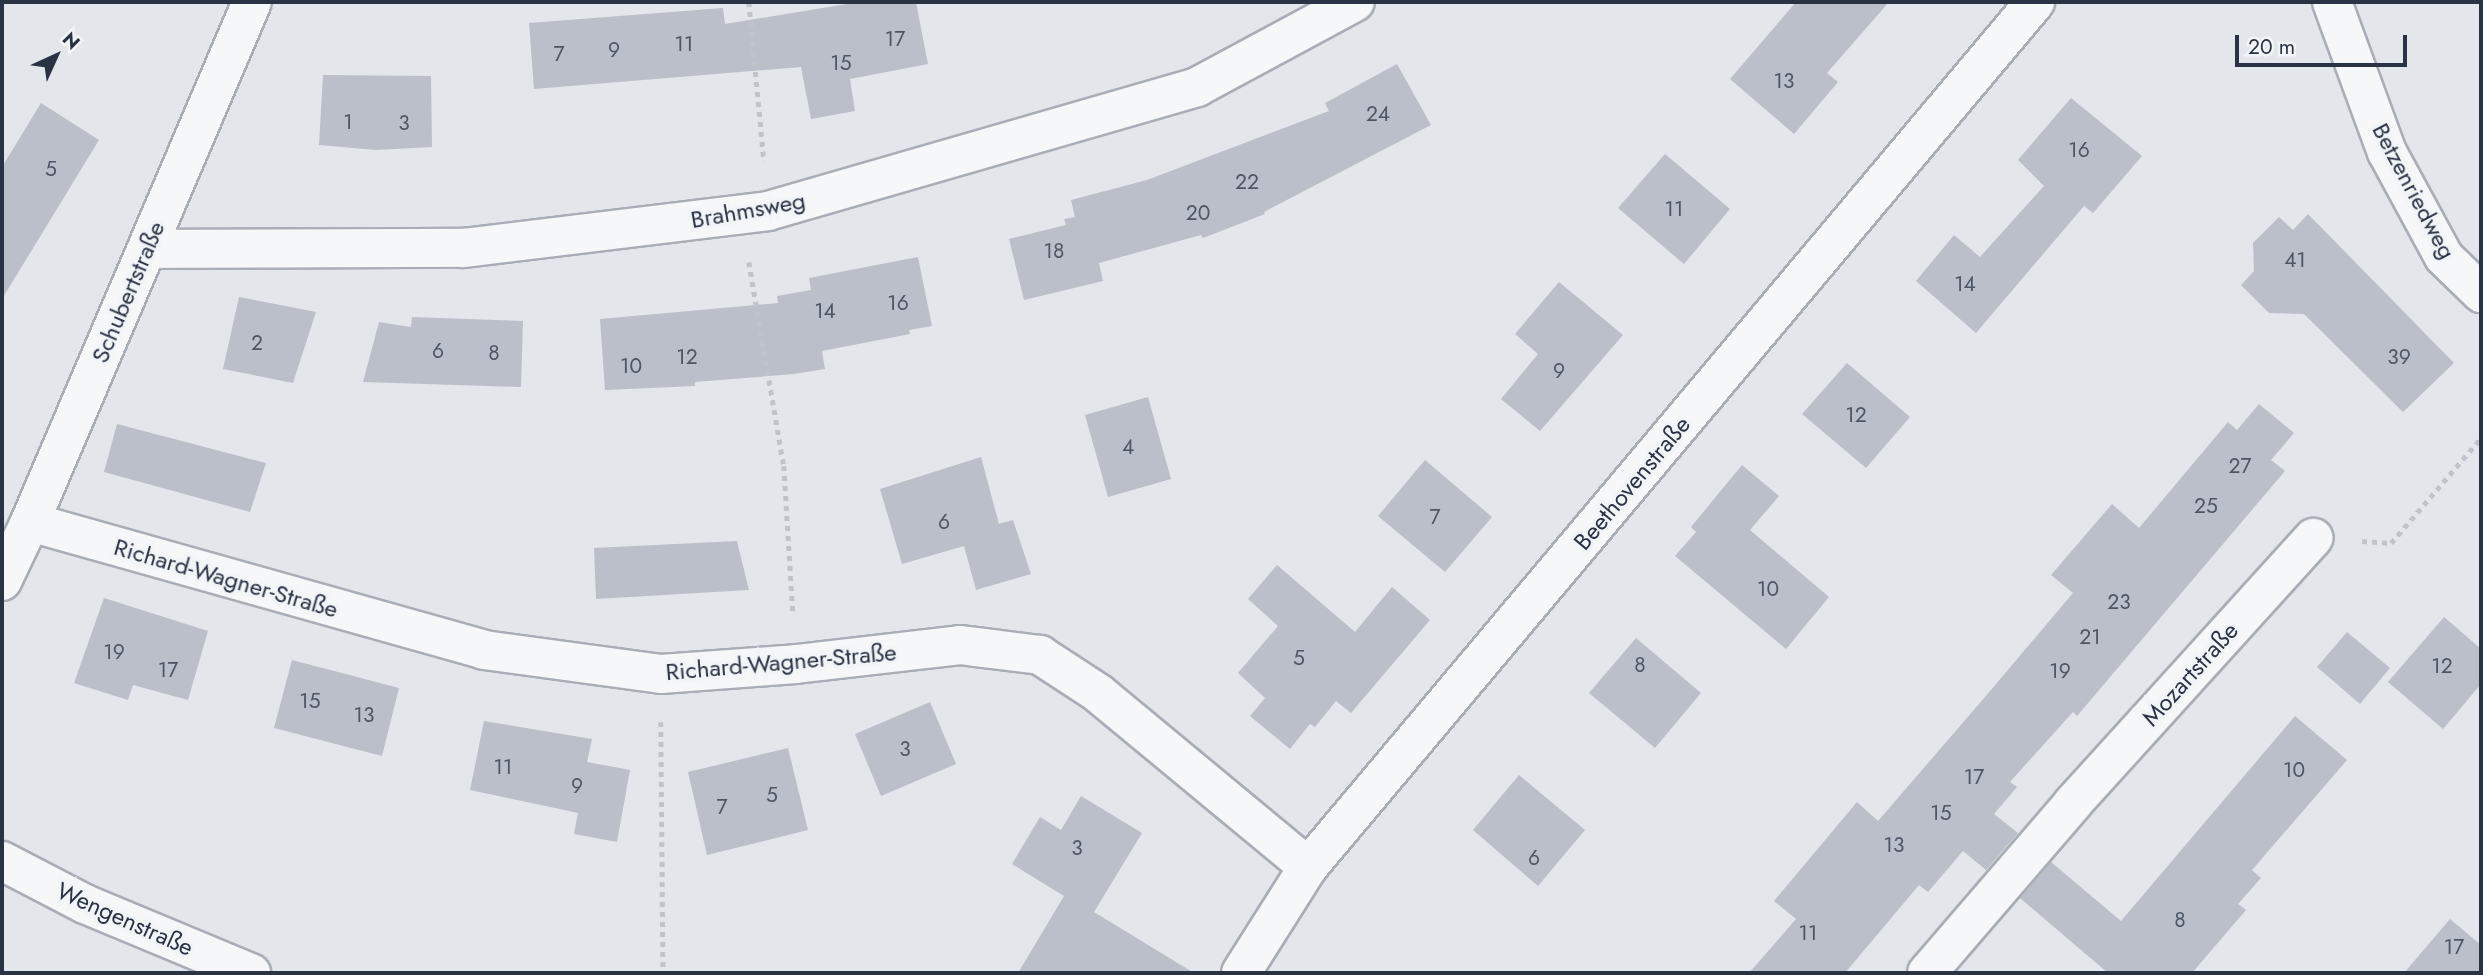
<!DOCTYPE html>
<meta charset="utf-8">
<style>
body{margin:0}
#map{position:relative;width:2483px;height:975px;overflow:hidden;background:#e3e6eb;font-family:Jost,sans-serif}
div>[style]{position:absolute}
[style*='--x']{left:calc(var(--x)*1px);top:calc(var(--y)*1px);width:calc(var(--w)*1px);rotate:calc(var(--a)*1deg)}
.building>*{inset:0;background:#babfc9}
.path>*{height:4.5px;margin-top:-2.25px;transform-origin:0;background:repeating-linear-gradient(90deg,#c0c4ca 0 5px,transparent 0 10px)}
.roads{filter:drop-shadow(2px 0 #a8adb6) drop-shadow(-2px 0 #a8adb6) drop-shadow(0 2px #a8adb6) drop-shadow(0 -2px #a8adb6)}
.minor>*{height:38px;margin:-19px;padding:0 19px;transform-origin:19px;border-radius:19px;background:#f5f7f9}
span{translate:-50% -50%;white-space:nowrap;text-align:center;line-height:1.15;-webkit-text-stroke:7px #f2f5f8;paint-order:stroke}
.number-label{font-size:21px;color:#4e5665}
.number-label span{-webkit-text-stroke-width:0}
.street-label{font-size:24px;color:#2a3344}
.frame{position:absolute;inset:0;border:4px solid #2a3344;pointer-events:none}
.north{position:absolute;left:21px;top:21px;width:70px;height:70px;-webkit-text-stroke:5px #f2f5f8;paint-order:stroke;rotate:45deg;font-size:19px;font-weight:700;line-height:28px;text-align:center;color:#2a3344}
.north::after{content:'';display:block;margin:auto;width:24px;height:32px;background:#2a3344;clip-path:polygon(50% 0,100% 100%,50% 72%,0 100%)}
.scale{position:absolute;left:2235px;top:35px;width:172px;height:32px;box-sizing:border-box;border:4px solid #2a3344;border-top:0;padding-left:9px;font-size:21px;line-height:24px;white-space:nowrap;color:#2a3344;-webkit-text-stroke:5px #f2f5f8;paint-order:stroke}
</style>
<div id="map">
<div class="building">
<i style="clip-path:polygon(859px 2px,916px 2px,928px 64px,850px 79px,855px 111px,811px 119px,801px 67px,534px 89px,529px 23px,723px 8px,725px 24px)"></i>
<i style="clip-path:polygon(1796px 2px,1889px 2px,1827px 73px,1838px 82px,1794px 134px,1730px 79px)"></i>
<i style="clip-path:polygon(1397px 64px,1431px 125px,1264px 212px,1265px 214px,1203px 238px,1201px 235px,1099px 263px,1103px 281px,1024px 300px,1009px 239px,1066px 225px,1064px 219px,1075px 217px,1071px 200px,1147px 180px,1329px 111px,1325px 103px)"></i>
<i style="clip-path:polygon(323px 75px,431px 76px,432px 147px,376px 150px,319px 145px)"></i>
<i style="clip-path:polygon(2071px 98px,2142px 156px,2093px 213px,2084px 206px,1976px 333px,1916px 281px,1954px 235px,1980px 257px,2044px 186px,2018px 160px)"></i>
<i style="clip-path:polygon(41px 103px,99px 140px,2px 299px,2px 167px)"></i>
<i style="clip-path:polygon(1665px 154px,1730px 209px,1684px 264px,1618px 208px)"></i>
<i style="clip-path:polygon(2308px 214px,2454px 363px,2403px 412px,2304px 314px,2269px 313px,2241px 285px,2254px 271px,2253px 243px,2279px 217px,2293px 230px)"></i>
<i style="clip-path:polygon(918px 257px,932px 326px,909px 330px,910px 334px,822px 351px,825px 369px,794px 374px,695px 382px,695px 386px,605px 390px,600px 319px,778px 303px,777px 296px,811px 290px,809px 278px)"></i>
<i style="clip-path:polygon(1559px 282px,1623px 335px,1540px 431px,1501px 399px,1538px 354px,1515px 334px)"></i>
<i style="clip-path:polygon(239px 297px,316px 312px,293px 383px,223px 369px)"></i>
<i style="clip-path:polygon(412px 317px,523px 321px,521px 387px,363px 382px,379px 322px,411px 327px)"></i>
<i style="clip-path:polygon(1847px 363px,1910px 417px,1866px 468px,1802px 414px)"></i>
<i style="clip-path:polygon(1148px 397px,1171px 479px,1108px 497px,1085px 415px)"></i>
<i style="clip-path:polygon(2259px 404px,2294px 433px,2271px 460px,2285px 471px,2077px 716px,2073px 712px,2010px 782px,2017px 787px,1994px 814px,2018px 833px,1986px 870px,1963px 851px,1928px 892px,1919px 885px,1845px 973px,1749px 973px,1796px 919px,1774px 901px,1857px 802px,1878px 821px,1985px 697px,2073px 593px,2051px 575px,2112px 504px,2139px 528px,2228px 422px,2237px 430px)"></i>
<i style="clip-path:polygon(117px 424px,266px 463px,250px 512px,104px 472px)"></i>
<i style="clip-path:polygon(981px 457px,999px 524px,1013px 520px,1031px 574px,976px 590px,964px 546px,902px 564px,880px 489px)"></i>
<i style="clip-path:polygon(1425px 460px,1492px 517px,1445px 572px,1378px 516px)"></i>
<i style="clip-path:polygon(1742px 465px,1779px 496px,1750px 530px,1829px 597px,1786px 649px,1675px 556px,1696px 532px,1691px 527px)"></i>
<i style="clip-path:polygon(737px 541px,749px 590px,596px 599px,594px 548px)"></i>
<i style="clip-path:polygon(1277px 565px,1355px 632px,1392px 587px,1430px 620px,1351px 713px,1336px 701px,1315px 727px,1310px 724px,1290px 749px,1250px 716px,1265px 698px,1238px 673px,1278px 626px,1248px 599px)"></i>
<i style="clip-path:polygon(104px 598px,208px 631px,188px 700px,133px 685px,128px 700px,74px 683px)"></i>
<i style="clip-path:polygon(2444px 617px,2481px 649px,2481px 684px,2443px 729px,2388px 682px)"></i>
<i style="clip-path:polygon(2347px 632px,2390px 668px,2360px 704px,2317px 667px)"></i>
<i style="clip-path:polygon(1636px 638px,1701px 693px,1655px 748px,1589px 693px)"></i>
<i style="clip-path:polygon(292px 660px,399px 688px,382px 756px,274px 728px)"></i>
<i style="clip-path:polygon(930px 702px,956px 764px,881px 796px,855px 734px)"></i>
<i style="clip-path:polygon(2295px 716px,2347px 760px,2252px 870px,2261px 878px,2238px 904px,2246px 910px,2192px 973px,2108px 973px,2020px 898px,2051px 862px,2121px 921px)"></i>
<i style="clip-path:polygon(484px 721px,592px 739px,587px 762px,630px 770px,617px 842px,574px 834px,578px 813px,470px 790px)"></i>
<i style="clip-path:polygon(788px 748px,808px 830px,707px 855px,688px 772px)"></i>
<i style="clip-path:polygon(1519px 775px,1585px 830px,1538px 886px,1473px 830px)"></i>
<i style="clip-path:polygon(1081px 796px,1142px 833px,1094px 912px,1194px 973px,1018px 973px,1064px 896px,1012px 864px,1040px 817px,1061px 830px)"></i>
<i style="clip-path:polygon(2450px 919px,2481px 945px,2481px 973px,2404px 973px)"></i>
</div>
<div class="path">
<i style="--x:749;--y:2;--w:160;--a:84.6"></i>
<i style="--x:749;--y:262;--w:207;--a:80.3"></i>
<i style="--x:784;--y:466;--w:148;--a:86.5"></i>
<i style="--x:2362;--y:541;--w:29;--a:4"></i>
<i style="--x:2391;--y:543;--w:138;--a:-49.4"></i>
<i style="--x:661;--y:722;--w:251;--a:89.5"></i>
</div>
<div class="roads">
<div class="minor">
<i style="--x:2332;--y:2;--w:160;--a:69.9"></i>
<i style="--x:2387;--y:152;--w:119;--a:61.5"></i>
<i style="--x:2444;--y:257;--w:52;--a:44.2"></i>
<i style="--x:147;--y:249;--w:316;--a:-0.2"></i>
<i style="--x:463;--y:248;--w:307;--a:-6.9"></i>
<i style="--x:768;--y:211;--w:447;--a:-16.1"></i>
<i style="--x:1197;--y:87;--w:179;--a:-28.3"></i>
<i style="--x:30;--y:522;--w:472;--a:15.7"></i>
<i style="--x:484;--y:650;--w:179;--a:7.7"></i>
<i style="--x:661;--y:674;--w:135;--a:-4.2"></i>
<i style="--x:796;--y:664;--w:165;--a:-6.6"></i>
<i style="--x:960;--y:645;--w:81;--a:7.1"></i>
<i style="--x:1040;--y:655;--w:69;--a:33.2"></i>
<i style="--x:1098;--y:693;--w:273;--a:39.6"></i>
<i style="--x:2;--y:581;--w:65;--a:-64.6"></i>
<i style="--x:30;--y:522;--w:565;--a:-66.88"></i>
<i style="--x:2;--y:861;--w:93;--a:27.4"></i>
<i style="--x:85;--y:904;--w:180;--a:22.6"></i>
<i style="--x:1241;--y:973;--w:125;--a:-57.7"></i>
<i style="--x:1308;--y:867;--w:1130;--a:-49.95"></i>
<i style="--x:1927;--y:973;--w:224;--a:-49.3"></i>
<i style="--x:2073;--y:803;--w:358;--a:-47.8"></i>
</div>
</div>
<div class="number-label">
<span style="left:895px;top:39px">17</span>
<span style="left:684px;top:44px">11</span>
<span style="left:614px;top:50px">9</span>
<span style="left:559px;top:54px">7</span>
<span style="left:841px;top:63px">15</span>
<span style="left:1784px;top:81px">13</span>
<span style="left:1378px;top:114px">24</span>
<span style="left:348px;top:122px">1</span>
<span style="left:404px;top:123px">3</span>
<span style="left:2079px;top:150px">16</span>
<span style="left:51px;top:169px">5</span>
<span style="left:1247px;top:182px">22</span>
<span style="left:1674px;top:209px">11</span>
<span style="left:1198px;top:213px">20</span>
<span style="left:1054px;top:251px">18</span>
<span style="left:2295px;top:260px">41</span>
<span style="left:1965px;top:284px">14</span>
<span style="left:898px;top:303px">16</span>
<span style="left:825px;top:311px">14</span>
<span style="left:257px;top:343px">2</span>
<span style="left:438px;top:351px">6</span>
<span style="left:494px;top:353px">8</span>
<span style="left:687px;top:357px">12</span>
<span style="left:2399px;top:357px">39</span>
<span style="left:631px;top:366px">10</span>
<span style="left:1559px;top:371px">9</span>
<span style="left:1856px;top:415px">12</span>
<span style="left:1128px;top:447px">4</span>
<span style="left:2240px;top:466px">27</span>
<span style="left:2206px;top:506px">25</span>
<span style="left:1435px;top:517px">7</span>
<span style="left:944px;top:522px">6</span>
<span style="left:1768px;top:589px">10</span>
<span style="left:2119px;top:602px">23</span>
<span style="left:2090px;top:637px">21</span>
<span style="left:114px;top:652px">19</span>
<span style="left:1299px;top:658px">5</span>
<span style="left:1640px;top:665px">8</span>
<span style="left:2442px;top:666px">12</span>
<span style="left:168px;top:670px">17</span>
<span style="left:2060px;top:671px">19</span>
<span style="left:310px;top:701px">15</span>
<span style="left:364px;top:715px">13</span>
<span style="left:905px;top:749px">3</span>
<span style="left:503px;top:767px">11</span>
<span style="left:2294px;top:770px">10</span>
<span style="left:1974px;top:777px">17</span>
<span style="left:577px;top:786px">9</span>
<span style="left:772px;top:795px">5</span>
<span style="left:722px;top:807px">7</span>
<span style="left:1941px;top:813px">15</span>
<span style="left:1894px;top:845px">13</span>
<span style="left:1077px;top:848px">3</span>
<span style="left:1534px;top:858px">6</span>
<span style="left:2180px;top:920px">8</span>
<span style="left:1808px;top:933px">11</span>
<span style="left:2454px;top:947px">17</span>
</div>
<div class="street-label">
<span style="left:2414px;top:191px;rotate:62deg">Betzenriedweg</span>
<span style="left:748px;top:210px;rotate:-10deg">Brahmsweg</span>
<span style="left:128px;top:292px;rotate:-67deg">Schubertstraße</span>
<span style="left:1632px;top:483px;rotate:-50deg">Beethovenstraße</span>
<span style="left:226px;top:578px;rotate:16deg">Richard-Wagner-Straße</span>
<span style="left:781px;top:662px;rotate:-5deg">Richard-Wagner-Straße</span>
<span style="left:2190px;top:674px;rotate:-48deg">Mozartstraße</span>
<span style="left:125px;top:919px;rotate:24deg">Wengenstraße</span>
</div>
<div class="frame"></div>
<div class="north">N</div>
<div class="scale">20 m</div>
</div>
